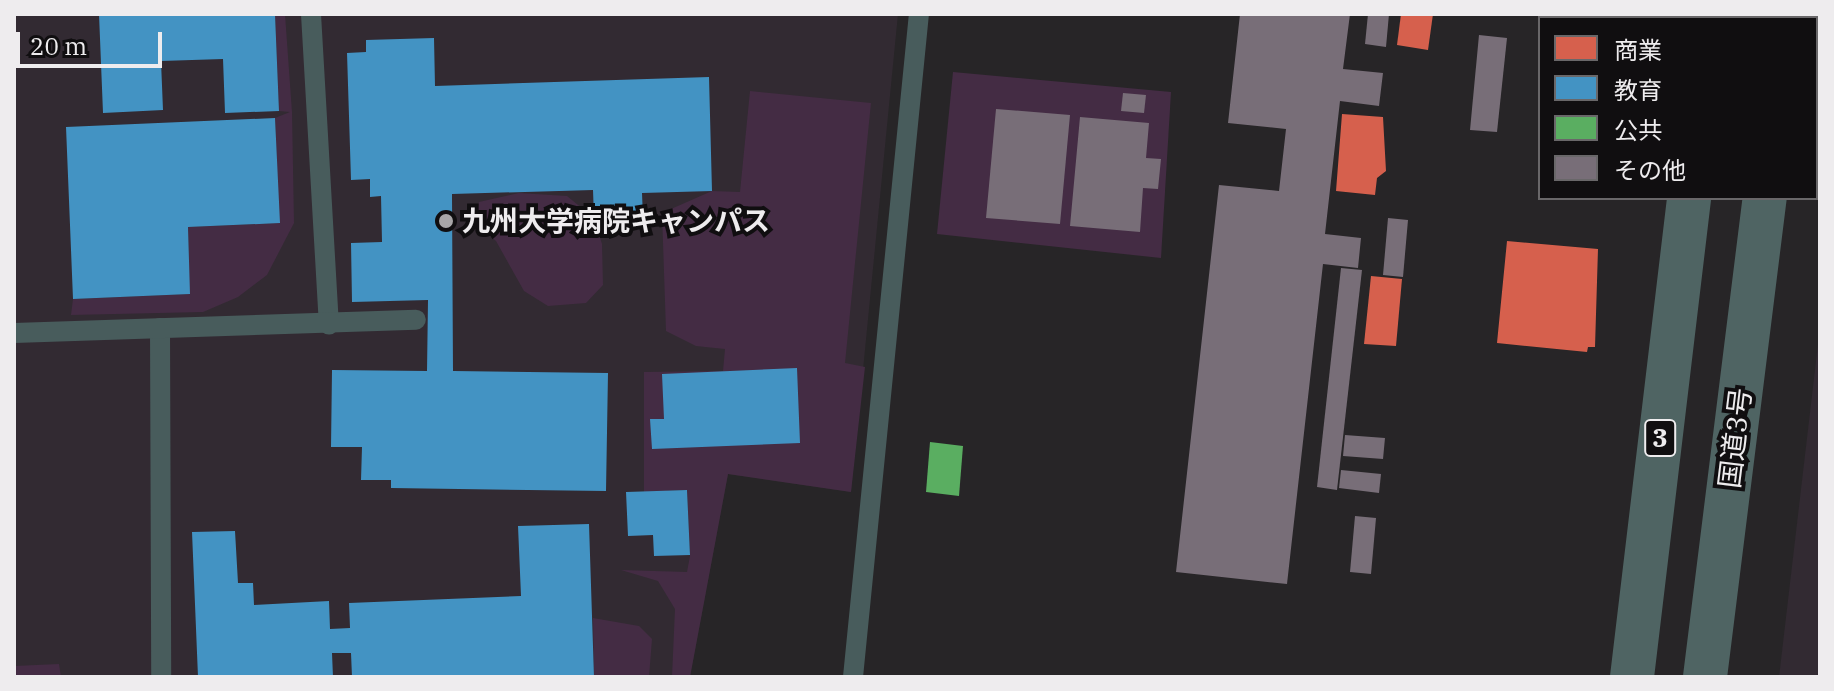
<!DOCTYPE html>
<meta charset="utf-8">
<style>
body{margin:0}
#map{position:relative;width:1834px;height:691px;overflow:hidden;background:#272527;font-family:"IBM Plex Serif","Noto Sans JP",serif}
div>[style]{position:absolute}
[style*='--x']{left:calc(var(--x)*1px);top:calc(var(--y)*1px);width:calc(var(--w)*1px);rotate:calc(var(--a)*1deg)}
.built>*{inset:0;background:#322a32}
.green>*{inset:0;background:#442c44}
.shops>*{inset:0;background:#d6604d}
.schools>*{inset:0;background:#4393c3}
.public>*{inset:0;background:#5aae61}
.building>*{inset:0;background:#786e78}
.lane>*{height:20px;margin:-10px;padding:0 10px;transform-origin:10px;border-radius:10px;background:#485c5c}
.highway>*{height:44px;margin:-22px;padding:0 22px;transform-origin:22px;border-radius:22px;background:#4f6463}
.dots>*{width:22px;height:22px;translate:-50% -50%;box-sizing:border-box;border:4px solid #100e10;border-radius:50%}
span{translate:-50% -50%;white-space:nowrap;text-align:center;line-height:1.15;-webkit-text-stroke:8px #100e10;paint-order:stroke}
.shield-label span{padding:2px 6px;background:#100e10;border:2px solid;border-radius:6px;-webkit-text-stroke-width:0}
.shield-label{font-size:26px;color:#eeecee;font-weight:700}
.poi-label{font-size:28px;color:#eeecee;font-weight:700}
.left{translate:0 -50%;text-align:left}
.street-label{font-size:28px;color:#eeecee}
.frame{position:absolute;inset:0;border:16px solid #eeecee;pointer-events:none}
.legend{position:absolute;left:1538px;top:16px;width:280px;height:184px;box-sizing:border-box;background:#100e10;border:2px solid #696769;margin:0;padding:10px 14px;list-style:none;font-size:24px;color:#eeecee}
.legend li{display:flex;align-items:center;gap:16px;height:40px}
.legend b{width:40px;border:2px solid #696769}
.scale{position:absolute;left:16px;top:32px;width:146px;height:36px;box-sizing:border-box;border:4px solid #eeecee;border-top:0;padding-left:10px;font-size:24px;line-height:28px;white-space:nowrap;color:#eeecee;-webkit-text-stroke:6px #100e10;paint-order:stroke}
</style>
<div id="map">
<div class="built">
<i style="clip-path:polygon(14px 14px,898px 14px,851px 492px,728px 474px,690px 677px,14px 677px)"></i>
<i style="clip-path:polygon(1820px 327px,1820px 677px,1779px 677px)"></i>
</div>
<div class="green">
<i style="clip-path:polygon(275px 14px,285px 14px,292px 112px,294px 223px,267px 275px,238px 297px,203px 312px,71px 315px,73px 299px,189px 294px,188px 227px,279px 223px,275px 118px,290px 112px,279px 111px)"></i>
<i style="clip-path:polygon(953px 72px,1171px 92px,1161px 258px,937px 234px)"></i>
<i style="clip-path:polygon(750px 91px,871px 103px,845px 363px,865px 367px,851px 492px,728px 474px,690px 677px,672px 677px,675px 609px,658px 581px,621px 570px,687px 572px,690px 556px,687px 490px,644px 492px,644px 372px,723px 371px,725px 349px,696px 346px,666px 331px,662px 213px,712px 191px,740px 192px)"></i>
<i style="clip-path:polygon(519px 193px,567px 196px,594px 218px,602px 244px,603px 285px,586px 303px,548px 306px,524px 291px,496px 241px,473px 221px,479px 202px)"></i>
<i style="clip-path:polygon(593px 618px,639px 626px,652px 639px,649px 677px,594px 677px)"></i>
<i style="clip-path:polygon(59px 664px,61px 677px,14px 677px,14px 666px)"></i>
</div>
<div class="shops">
<i style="clip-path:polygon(1401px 14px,1433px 14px,1428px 50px,1397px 45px)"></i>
<i style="clip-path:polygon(1342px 114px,1383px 117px,1386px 171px,1377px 178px,1375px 195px,1336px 191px)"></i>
<i style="clip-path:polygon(1507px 241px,1598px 249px,1595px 347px,1588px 347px,1587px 352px,1497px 343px)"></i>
<i style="clip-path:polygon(1371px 276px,1402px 279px,1396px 346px,1364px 344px)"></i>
</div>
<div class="schools">
<i style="clip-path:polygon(99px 14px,275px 14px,279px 111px,225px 113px,223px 59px,161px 61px,163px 110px,103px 113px)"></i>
<i style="clip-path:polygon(434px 38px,435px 86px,709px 77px,712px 191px,642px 193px,643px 218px,594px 218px,593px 190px,452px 194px,453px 371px,608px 373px,606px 491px,391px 488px,391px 480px,361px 480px,362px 447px,331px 447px,332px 370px,427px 371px,428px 300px,352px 302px,351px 243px,382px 242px,381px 196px,370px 197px,370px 179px,351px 180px,347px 53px,366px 52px,366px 40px)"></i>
<i style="clip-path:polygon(275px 118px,280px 223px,188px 227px,190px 294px,73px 299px,66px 127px)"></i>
<i style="clip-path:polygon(797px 368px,800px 443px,652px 449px,650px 419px,664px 419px,662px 374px)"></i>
<i style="clip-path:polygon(687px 490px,690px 555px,654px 556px,653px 535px,628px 536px,626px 492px)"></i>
<i style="clip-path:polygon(589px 524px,594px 677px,352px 677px,351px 653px,332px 653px,333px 677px,198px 677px,192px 532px,235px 531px,238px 583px,253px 583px,254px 605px,329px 601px,330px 629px,350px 628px,349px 603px,521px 596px,518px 526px)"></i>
</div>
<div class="public">
<i style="clip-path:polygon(930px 442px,963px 446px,959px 496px,926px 492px)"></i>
</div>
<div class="building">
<i style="clip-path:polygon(1240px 14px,1350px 14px,1343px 69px,1383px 73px,1379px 106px,1340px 101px,1325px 234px,1361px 238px,1358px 268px,1323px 264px,1287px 584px,1176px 572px,1219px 185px,1279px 191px,1286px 129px,1228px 123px)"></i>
<i style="clip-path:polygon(1368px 14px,1389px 14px,1386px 47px,1365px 44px)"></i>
<i style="clip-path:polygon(1479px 35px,1507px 38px,1497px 132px,1470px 130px)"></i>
<i style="clip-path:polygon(1123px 93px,1146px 95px,1144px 113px,1121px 111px)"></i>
<i style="clip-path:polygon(996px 109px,1070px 115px,1060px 224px,986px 218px)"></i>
<i style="clip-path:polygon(1080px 117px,1149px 123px,1146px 158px,1161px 159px,1158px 189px,1143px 188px,1140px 232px,1070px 226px)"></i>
<i style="clip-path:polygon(1388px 218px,1408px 220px,1403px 277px,1383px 275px)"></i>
<i style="clip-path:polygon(1341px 268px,1362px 270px,1337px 490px,1317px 487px)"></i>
<i style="clip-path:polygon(1345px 435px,1385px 438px,1383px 459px,1343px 456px)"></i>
<i style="clip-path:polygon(1341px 470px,1381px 474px,1379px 493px,1339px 488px)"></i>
<i style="clip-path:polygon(1355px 516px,1376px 518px,1371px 574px,1350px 572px)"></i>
</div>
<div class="lane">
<i style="--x:311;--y:14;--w:311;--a:86.7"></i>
<i style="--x:160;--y:328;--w:349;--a:89.8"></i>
<i style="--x:14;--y:333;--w:402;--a:-1.9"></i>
<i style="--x:853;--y:677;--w:666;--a:-84.32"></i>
</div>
<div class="highway">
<i style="--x:1710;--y:18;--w:4;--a:-90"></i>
<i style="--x:1796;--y:18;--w:4;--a:-90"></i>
<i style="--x:1632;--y:677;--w:482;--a:-83.2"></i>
<i style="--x:1705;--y:677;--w:483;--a:-82.9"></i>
</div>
<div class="dots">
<i style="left:446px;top:221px;background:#a8a6a8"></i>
</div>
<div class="shield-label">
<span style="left:1660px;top:438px">3</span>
</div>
<div class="poi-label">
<span class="left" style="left:462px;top:221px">九州大学病院キャンパス</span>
</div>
<div class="street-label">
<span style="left:1735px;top:438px;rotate:-83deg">国道3号</span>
</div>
<div class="frame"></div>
<ul class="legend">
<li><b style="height:22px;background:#d6604d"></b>商業</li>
<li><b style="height:22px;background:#4393c3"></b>教育</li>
<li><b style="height:22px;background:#5aae61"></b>公共</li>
<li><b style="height:22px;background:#786e78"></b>その他</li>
</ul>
<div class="scale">20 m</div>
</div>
